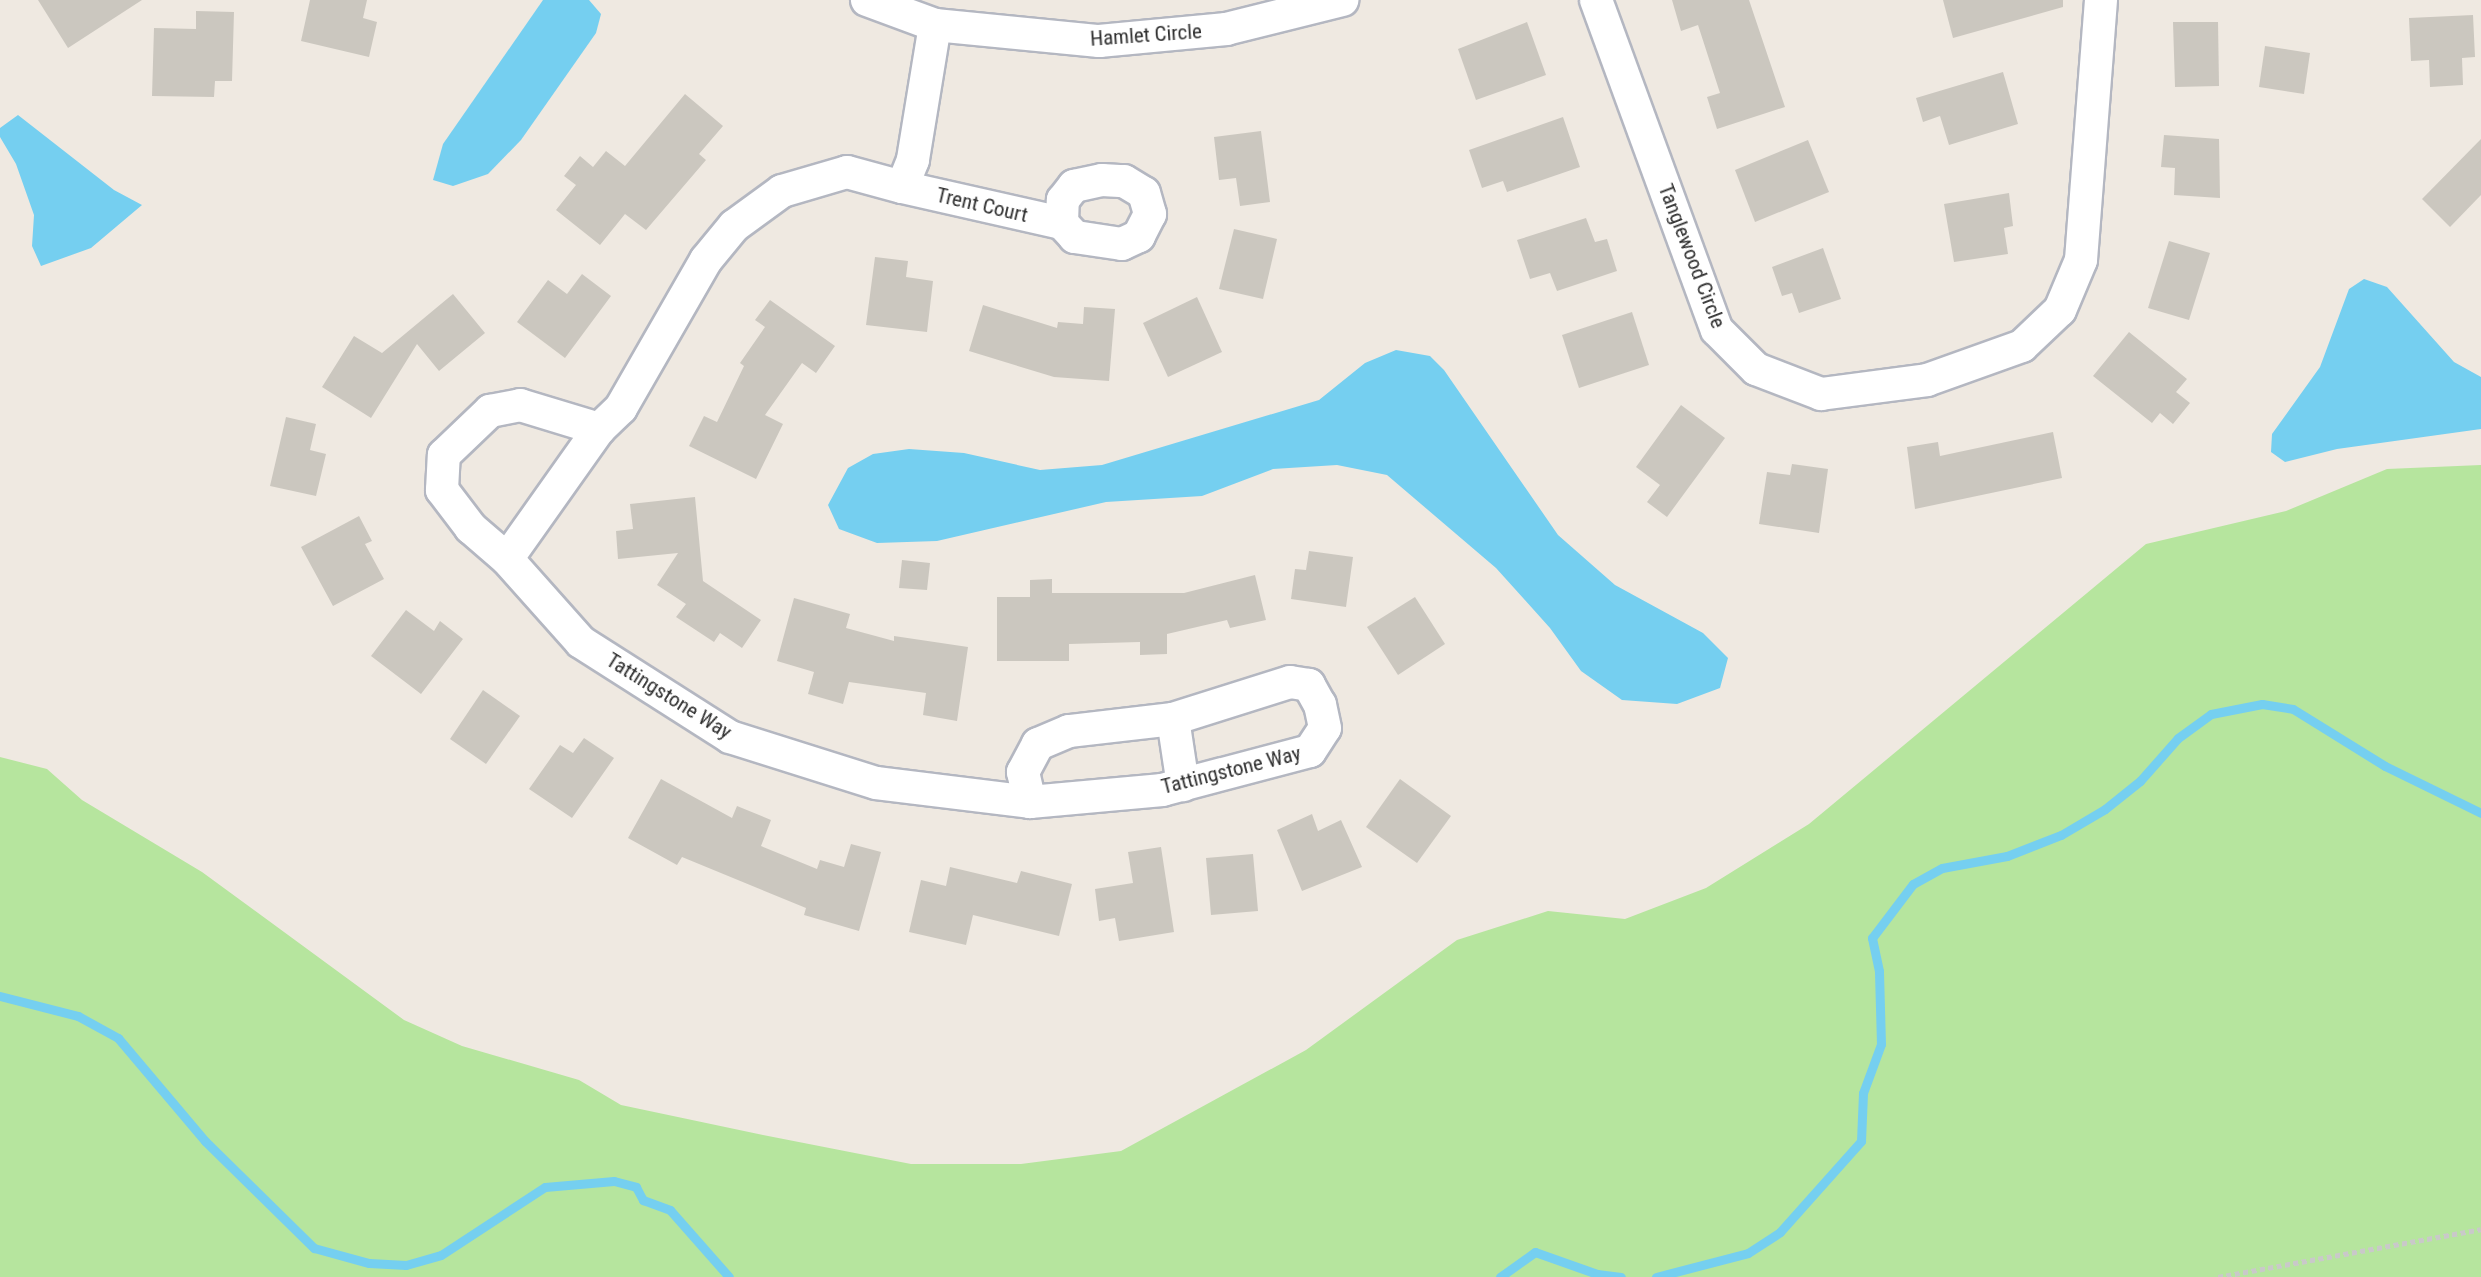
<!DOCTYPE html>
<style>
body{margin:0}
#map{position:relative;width:2481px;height:1277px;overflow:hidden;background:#efe9e1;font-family:"Roboto Condensed",sans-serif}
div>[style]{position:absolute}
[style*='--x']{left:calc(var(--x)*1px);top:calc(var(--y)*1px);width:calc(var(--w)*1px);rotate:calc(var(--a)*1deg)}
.green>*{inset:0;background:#b6e59e}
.water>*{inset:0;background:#75cff0}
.stream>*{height:9px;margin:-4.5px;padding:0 4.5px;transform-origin:4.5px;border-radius:4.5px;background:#75cff0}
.building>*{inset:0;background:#cbc7bf}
.path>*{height:4.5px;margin-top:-2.25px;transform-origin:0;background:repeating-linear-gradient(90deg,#c9c9c9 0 5px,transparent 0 8.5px)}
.roads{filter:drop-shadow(2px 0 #b4b7c1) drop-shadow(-2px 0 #b4b7c1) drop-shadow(0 2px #b4b7c1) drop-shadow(0 -2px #b4b7c1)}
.street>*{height:32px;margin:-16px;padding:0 16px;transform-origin:16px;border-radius:16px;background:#fff}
span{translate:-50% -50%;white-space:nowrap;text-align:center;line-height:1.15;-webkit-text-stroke:5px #fff;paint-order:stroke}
.street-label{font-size:21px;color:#2e2e2e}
</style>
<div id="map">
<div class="green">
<i style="clip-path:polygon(2481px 465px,2481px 1277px,0 1277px,0 757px,47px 769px,82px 800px,202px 872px,404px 1020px,462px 1046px,579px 1080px,621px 1105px,763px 1135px,911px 1164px,1021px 1164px,1121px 1151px,1306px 1050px,1457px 940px,1548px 911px,1625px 919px,1706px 888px,1809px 824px,2146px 544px,2286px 511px,2387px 469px)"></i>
</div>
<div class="water">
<i style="clip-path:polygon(543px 0,589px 0,601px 14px,596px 33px,521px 140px,488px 174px,453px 186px,433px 180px,443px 144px)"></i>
<i style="clip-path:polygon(18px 115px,114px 190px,142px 205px,91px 248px,41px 266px,32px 246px,34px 215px,16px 164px,0 137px,0 128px)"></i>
<i style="clip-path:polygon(2364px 279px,2387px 287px,2454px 362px,2481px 377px,2481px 429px,2337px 449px,2285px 462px,2271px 452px,2272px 434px,2320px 367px,2349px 289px)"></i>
<i style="clip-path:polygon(1396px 350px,1430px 356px,1444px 370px,1558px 535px,1615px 585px,1703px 633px,1728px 658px,1720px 688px,1677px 704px,1622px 700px,1581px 671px,1550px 628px,1496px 568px,1387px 475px,1337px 465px,1273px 469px,1202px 496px,1106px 502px,937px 541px,877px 543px,839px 529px,828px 505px,848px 468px,873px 454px,909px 449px,964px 453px,1040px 470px,1102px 465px,1319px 400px,1365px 363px)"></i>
</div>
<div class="stream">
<i style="--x:0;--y:996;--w:81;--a:14.4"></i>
<i style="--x:78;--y:1016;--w:46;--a:28.8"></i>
<i style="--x:118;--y:1038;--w:135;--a:49.8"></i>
<i style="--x:205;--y:1141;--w:153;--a:44.5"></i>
<i style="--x:314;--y:1248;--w:57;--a:15.3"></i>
<i style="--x:369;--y:1263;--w:37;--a:3"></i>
<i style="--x:406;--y:1265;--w:36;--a:-16"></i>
<i style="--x:441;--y:1255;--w:124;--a:-33.2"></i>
<i style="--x:545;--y:1187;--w:69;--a:-5"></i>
<i style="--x:614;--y:1181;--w:23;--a:15"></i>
<i style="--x:636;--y:1187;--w:15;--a:62"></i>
<i style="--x:643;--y:1200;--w:29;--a:20"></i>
<i style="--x:670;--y:1210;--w:89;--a:48.6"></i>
<i style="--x:1500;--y:1277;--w:43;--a:-35.5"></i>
<i style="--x:1535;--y:1252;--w:66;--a:19.5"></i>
<i style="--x:1597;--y:1274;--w:24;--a:7"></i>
<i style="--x:1656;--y:1277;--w:95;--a:-14.6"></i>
<i style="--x:1748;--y:1253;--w:38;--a:-33"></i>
<i style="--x:1780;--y:1232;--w:122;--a:-48.3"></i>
<i style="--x:1861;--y:1141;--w:48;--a:-87.6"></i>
<i style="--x:1863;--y:1093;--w:52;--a:-69.8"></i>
<i style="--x:1881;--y:1044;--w:73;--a:-91.6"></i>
<i style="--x:1879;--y:971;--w:34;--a:-102"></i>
<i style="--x:1872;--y:938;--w:68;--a:-52.8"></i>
<i style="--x:1913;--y:884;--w:33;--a:-29"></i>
<i style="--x:1942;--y:868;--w:66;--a:-10.5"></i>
<i style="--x:2007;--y:856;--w:58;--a:-21.3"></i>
<i style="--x:2061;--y:835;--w:51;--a:-30.6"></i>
<i style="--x:2105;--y:809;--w:45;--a:-38.7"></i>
<i style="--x:2140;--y:781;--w:57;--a:-48.5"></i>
<i style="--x:2178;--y:738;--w:41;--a:-36"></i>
<i style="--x:2211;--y:714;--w:52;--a:-11.1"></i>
<i style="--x:2262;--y:704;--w:31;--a:9"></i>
<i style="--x:2293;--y:709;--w:108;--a:31.8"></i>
<i style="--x:2385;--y:766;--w:107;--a:26.1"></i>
</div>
<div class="building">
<i style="clip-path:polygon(38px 0,142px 0,68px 48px)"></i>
<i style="clip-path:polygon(310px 0,367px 0,363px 18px,377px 22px,369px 57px,301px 41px)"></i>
<i style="clip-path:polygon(1672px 0,1749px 0,1785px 107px,1717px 129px,1707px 97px,1720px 93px,1698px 25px,1681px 31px)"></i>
<i style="clip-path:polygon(1943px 0,2063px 0,2063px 7px,1953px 38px)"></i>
<i style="clip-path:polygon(196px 11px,234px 12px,232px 81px,215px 81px,214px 97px,152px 96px,154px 28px,196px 29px)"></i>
<i style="clip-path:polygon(2473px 15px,2475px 57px,2462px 58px,2463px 85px,2430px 87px,2429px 60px,2411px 61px,2409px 18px)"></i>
<i style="clip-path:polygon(1527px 22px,1546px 75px,1476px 100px,1458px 49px)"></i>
<i style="clip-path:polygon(2173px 22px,2218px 22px,2219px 86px,2175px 87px)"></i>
<i style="clip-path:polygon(2265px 46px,2310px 53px,2304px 94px,2259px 87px)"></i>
<i style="clip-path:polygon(2003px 72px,2018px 124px,1949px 145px,1940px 116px,1923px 122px,1916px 98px)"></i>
<i style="clip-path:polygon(685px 94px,723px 126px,699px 154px,706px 160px,646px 230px,625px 214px,600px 245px,556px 210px,576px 185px,564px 176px,580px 156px,593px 167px,606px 151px,625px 166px)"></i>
<i style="clip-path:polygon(1563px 117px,1580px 167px,1507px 192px,1503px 181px,1482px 188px,1469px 150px)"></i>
<i style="clip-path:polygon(1261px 131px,1270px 202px,1240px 206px,1236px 178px,1219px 180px,1214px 137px)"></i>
<i style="clip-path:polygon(2164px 135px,2219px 139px,2220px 198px,2174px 195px,2175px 168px,2161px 167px)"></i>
<i style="clip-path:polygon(2481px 139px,2481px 195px,2450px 227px,2422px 199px)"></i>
<i style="clip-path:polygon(1808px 140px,1829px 192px,1755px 222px,1735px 170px)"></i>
<i style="clip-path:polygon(2009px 193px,2013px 226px,2004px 228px,2008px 254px,1954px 262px,1944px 204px)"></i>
<i style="clip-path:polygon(1586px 218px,1595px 242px,1607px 239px,1617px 271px,1557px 291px,1550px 273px,1530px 279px,1517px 240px)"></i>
<i style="clip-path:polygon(1234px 229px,1277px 239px,1263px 299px,1219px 289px)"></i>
<i style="clip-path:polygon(2169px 241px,2210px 253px,2189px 320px,2148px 308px)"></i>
<i style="clip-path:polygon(1823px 248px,1841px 299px,1799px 313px,1792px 293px,1782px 296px,1772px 267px)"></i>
<i style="clip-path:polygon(875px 257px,908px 261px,906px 277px,933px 281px,927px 332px,866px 325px)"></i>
<i style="clip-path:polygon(582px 274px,611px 296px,565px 358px,517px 322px,548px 280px,567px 294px)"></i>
<i style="clip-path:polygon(453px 294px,485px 333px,439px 371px,417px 344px,371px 418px,322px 387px,354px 336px,382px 353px)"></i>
<i style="clip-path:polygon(1197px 297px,1222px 352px,1168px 377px,1143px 323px)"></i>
<i style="clip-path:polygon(770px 300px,835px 346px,816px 373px,802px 363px,765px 415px,783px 424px,756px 479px,689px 446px,704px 416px,717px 422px,744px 366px,740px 363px,765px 327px,755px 320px)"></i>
<i style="clip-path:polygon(983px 305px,1057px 328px,1058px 322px,1083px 324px,1084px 307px,1115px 309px,1109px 381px,1054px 377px,969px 351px)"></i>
<i style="clip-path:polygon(1632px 312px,1649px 365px,1579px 388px,1562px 335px)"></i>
<i style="clip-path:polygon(2129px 332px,2187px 379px,2176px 392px,2190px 403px,2173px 424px,2160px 413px,2152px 423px,2093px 376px)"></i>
<i style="clip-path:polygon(1681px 405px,1725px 438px,1667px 517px,1647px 502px,1660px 485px,1636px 467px)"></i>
<i style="clip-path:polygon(286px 417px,316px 424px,310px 450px,326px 454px,316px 496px,270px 486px)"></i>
<i style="clip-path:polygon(2053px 432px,2062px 478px,1915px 509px,1907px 447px,1938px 442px,1940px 456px)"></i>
<i style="clip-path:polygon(1792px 464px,1828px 469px,1819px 533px,1759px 524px,1767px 472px,1790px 475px)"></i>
<i style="clip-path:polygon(695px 497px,703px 581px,761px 620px,742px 648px,720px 633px,714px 642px,676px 617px,686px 604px,657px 585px,678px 553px,618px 559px,616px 531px,633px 529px,630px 504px)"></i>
<i style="clip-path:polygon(359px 516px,372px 541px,365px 544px,384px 579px,333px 606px,301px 547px)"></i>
<i style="clip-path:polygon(1309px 551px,1353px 557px,1346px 607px,1291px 599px,1295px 569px,1306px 570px)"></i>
<i style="clip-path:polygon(902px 560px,930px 563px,927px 590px,899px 588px)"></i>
<i style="clip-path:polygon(1255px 575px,1266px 620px,1230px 628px,1227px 620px,1167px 634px,1167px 654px,1140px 655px,1140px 642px,1069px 644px,1069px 661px,997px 661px,997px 597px,1030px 597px,1030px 580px,1052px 579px,1052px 593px,1184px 593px)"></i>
<i style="clip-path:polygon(1415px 597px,1445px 644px,1398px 675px,1367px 627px)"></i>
<i style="clip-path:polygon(794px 598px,850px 614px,846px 628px,894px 641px,894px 636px,968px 647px,957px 721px,923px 715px,926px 693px,849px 682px,843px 704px,808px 694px,814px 672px,777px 661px)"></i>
<i style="clip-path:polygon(406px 610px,434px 631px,440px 621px,463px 639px,421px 694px,371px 656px)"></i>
<i style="clip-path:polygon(483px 690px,520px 716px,486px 764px,450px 739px)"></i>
<i style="clip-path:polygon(584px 738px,614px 758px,572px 818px,529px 789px,560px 745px,573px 753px)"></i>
<i style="clip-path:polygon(661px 779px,732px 818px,737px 806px,771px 820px,761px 846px,817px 869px,820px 860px,844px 867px,851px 844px,881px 852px,859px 931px,804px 915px,806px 908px,682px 857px,677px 865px,628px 838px)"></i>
<i style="clip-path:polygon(1400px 779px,1451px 816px,1417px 863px,1366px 827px)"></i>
<i style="clip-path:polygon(1312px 814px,1318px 831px,1341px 820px,1362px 867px,1302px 891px,1277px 830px)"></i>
<i style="clip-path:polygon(1161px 847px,1174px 932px,1119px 941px,1115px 918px,1099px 921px,1095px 889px,1133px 883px,1128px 852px)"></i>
<i style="clip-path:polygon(1253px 854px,1258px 911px,1211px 915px,1206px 858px)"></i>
<i style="clip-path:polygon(950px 867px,1017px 883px,1021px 871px,1072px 884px,1059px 936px,973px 915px,966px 945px,909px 932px,921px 880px,946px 886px)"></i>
</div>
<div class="path">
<i style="--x:2218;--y:1277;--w:267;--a:-10.3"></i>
</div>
<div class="roads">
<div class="street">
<i style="--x:867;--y:0;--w:72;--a:20.2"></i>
<i style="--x:935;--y:25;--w:165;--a:5.6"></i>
<i style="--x:1099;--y:41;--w:128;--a:-5.4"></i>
<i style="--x:1226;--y:29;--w:120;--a:-14"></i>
<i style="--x:1596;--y:0;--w:351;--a:69.9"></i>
<i style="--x:1717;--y:330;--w:55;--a:45"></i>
<i style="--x:1756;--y:369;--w:70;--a:21"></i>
<i style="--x:1821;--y:394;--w:107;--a:-7.5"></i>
<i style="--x:1927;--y:380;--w:101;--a:-19.7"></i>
<i style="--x:2022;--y:346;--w:52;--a:-43.5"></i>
<i style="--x:2060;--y:310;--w:54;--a:-67.2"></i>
<i style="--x:2081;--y:260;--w:261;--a:-85.6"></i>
<i style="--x:935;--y:25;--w:137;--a:99.3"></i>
<i style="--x:913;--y:160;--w:29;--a:112"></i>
<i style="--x:902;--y:187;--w:57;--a:-164.7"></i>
<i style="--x:847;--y:172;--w:68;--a:163.7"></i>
<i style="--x:782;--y:191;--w:59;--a:143.9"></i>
<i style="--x:734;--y:226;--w:44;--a:129.5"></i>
<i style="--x:706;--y:260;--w:171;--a:119.9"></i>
<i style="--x:621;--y:408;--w:30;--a:136"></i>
<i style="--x:599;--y:429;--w:159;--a:125.3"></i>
<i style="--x:507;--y:559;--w:111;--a:48.3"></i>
<i style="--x:581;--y:642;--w:177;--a:32.5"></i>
<i style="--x:730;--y:737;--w:153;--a:17.5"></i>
<i style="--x:876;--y:783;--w:155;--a:7"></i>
<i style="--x:1030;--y:802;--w:133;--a:-5.2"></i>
<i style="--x:1162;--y:790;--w:153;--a:-14.8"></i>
<i style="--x:1310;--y:751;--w:27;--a:-57"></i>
<i style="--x:1325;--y:728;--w:24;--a:-102"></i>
<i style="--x:1320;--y:705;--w:23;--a:-119"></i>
<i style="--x:1309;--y:685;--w:19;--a:-171"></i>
<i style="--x:1290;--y:682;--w:123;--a:162.5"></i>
<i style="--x:1173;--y:719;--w:105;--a:173.4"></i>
<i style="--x:1069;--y:731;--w:34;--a:157"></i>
<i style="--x:1038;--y:744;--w:32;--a:118"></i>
<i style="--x:1023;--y:772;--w:31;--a:77"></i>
<i style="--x:1102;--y:180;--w:22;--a:3"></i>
<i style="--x:1124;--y:181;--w:23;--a:31"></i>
<i style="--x:1144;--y:193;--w:22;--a:74"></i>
<i style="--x:1150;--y:214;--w:25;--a:117"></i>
<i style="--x:1139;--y:236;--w:19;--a:155"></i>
<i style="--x:1122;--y:244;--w:48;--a:-171.5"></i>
<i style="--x:1075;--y:237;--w:19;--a:-133"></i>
<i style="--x:1062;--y:223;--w:23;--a:-88"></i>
<i style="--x:1063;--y:200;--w:18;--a:-52"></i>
<i style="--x:1074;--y:186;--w:29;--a:-12"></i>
<i style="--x:902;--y:187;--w:164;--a:12.7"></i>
<i style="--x:507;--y:559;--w:48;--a:-139.3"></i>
<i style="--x:471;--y:528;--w:48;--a:-127.3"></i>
<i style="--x:442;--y:490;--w:35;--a:-87"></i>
<i style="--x:444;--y:455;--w:64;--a:-43.7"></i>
<i style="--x:490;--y:411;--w:31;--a:-11"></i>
<i style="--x:520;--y:405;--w:83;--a:16.9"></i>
<i style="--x:1173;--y:719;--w:67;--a:81.4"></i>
</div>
</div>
<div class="street-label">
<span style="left:1146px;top:35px;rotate:-4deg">Hamlet Circle</span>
<span style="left:982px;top:205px;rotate:13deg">Trent Court</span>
<span style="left:1692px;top:256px;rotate:69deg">Tanglewood Circle</span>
<span style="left:669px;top:696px;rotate:32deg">Tattingstone Way</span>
<span style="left:1231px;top:770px;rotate:-14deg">Tattingstone Way</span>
</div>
</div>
